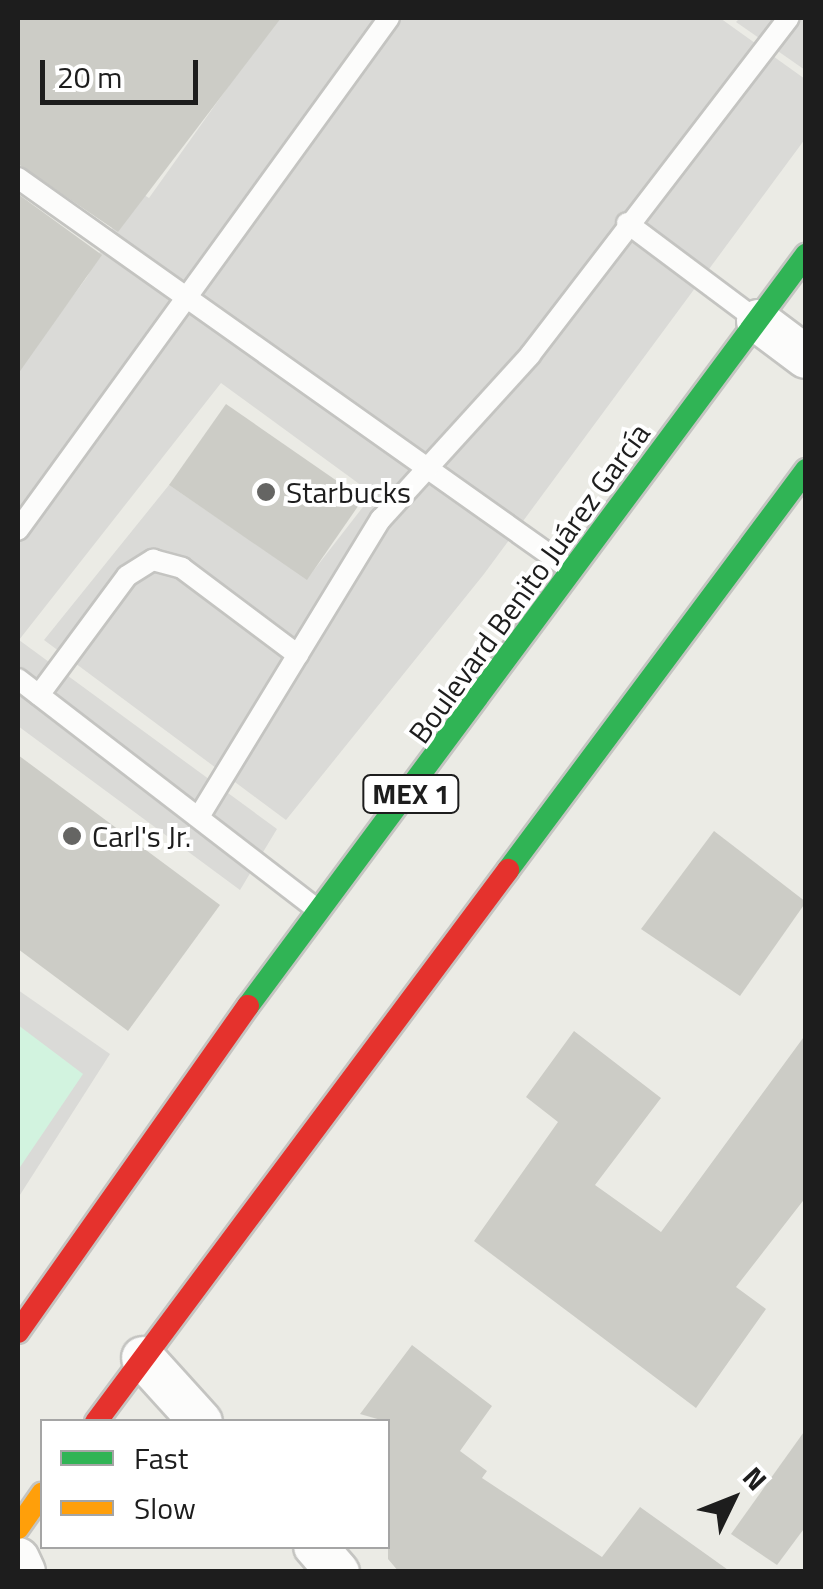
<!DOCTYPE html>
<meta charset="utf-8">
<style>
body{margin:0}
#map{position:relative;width:823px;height:1589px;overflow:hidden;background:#ebebe5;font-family:"Titillium Web",sans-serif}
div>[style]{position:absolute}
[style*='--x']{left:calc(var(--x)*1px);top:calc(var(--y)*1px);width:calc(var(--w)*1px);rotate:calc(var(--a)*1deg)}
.residential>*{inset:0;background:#dadad7}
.park>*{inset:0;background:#d2f3df}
.building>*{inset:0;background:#ccccc6}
.roads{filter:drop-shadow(2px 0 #c4c4c1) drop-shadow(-2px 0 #c4c4c1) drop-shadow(0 2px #c4c4c1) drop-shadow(0 -2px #c4c4c1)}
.lane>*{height:20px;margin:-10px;padding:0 10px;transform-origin:10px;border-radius:10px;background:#fcfcfb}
.street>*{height:42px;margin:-21px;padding:0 21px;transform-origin:21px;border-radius:21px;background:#fcfcfb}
.fast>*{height:22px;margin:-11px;padding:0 11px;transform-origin:11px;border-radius:11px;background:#30b455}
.slow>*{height:22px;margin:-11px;padding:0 11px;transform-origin:11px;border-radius:11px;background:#ff9f0a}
.jam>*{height:22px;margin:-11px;padding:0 11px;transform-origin:11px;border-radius:11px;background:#e5322d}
.dots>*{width:28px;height:28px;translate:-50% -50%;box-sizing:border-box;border:5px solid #fff;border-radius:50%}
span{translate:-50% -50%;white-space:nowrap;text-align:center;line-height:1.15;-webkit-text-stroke:8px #fff;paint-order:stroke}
.shield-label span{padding:2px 8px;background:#fff;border:2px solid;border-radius:8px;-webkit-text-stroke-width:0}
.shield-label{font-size:28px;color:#1d1d1d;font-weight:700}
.poi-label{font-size:30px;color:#1d1d1d}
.left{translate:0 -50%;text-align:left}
.street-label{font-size:30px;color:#1d1d1d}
.frame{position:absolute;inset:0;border:20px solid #1d1d1d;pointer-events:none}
.legend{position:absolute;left:40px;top:1419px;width:350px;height:130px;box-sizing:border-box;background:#fff;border:2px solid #a5a5a5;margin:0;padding:12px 18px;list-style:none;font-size:30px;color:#1d1d1d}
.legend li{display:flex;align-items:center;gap:20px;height:50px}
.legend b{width:50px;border:2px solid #a5a5a5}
.north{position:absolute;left:683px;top:1449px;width:100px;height:100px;-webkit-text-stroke:8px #fff;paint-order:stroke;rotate:47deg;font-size:28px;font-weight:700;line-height:40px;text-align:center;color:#1d1d1d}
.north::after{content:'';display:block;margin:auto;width:35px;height:45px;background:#1d1d1d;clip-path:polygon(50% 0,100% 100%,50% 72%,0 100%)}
.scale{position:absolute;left:40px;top:60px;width:158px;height:45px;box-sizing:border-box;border:5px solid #1d1d1d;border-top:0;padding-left:12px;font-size:30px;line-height:35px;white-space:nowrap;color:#1d1d1d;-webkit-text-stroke:8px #fff;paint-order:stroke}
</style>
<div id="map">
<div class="residential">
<i style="clip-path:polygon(277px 18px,720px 18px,805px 79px,805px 139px,484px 574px,286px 820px,44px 640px,169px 485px,307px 579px,373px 494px,221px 383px,19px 640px,277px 829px,240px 890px,18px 726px,18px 370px,87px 277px,133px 188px,149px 198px)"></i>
<i style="clip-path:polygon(740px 18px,805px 18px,805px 70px,736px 22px)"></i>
<i style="clip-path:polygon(18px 990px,110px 1054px,18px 1198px)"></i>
</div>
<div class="park">
<i style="clip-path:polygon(18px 1025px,83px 1074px,18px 1170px)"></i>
</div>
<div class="building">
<i style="clip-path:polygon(18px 18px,281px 18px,118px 232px,18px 164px)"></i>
<i style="clip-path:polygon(18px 194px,102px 255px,18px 374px)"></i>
<i style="clip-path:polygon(226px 404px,363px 499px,307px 580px,169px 485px)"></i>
<i style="clip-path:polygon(18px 755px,220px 905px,128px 1031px,18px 949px)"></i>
<i style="clip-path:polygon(714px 831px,806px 902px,740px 996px,641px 929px)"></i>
<i style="clip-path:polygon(574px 1031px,661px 1098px,595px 1185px,661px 1232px,806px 1034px,806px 1197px,736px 1287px,766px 1309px,696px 1408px,474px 1241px,558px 1122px,526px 1097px)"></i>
<i style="clip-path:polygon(412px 1345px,492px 1406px,460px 1451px,487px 1471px,482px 1478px,602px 1557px,640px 1507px,731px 1572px,399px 1572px,388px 1559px,388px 1422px,360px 1414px)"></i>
<i style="clip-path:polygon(806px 1429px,806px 1526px,777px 1565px,731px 1534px)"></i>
</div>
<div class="roads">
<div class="lane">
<i style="--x:18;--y:178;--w:678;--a:35.33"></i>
<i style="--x:627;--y:223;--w:164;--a:36.8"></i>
<i style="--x:18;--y:530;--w:632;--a:-54.07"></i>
<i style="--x:18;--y:679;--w:377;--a:37.6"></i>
<i style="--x:39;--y:695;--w:148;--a:-53.5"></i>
<i style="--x:127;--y:576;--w:31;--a:-32"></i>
<i style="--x:153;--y:560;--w:30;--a:15"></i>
<i style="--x:182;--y:568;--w:145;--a:36.9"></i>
<i style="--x:200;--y:815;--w:347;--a:-58.6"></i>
<i style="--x:381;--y:519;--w:222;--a:-47.7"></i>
<i style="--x:530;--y:355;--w:425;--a:-52.5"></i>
</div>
<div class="street">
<i style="--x:758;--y:321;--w:60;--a:36.9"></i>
<i style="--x:143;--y:1358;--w:86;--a:47.8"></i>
<i style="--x:315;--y:1546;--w:35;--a:49"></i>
<i style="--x:18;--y:1559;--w:14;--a:65"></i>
</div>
<div class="fast">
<i style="--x:508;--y:870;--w:499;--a:-53.3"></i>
<i style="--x:248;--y:1006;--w:936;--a:-53.39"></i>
</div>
<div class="slow">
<i style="--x:18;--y:1528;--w:42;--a:-54.8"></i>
</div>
<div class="jam">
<i style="--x:18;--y:1332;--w:399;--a:-54.8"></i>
<i style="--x:96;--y:1422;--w:689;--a:-53.26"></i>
</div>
</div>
<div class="dots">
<i style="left:266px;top:492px;background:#656563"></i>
<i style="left:72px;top:836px;background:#656563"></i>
</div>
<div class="shield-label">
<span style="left:411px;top:794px">MEX 1</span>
</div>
<div class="poi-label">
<span class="left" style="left:286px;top:492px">Starbucks</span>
<span class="left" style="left:92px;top:836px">Carl's Jr.</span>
</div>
<div class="street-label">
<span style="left:529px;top:583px;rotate:-54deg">Boulevard Benito Juárez García</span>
</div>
<div class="frame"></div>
<ul class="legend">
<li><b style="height:12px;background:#30b455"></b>Fast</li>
<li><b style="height:12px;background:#ff9f0a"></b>Slow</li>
</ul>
<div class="north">N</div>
<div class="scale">20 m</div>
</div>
